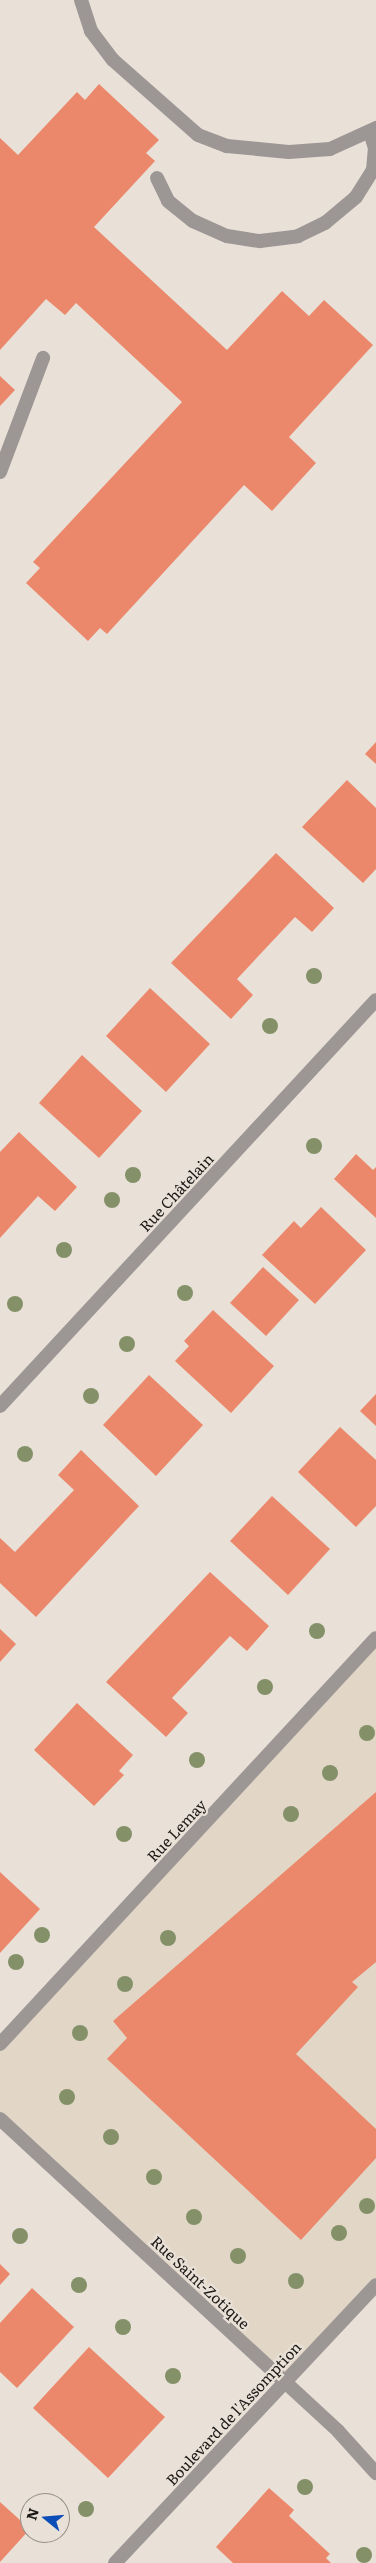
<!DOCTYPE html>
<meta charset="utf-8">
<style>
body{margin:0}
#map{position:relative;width:376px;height:2563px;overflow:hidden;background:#e9e1d8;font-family:Literata,serif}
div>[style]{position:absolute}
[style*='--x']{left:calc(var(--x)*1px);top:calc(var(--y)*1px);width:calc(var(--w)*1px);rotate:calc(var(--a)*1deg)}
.built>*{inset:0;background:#e2d6c6}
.building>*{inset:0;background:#eb886b}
.service>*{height:14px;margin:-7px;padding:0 7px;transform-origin:7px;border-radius:7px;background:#9c9695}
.minor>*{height:14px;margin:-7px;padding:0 7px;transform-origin:7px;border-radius:7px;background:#9c9695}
.tertiary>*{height:14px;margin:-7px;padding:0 7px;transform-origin:7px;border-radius:7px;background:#9c9695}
.trees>*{width:16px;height:16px;margin:-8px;border-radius:50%;background:#849068}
span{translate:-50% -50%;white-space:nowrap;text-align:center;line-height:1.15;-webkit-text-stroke:4.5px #e9e1d8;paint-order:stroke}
.street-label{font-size:15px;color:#1b1815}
.north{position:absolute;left:20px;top:2493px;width:50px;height:50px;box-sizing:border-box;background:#e9e1d8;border:1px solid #97918a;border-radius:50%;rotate:287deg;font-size:14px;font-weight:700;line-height:20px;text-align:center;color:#1b1815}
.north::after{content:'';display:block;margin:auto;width:18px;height:22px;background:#0d4db8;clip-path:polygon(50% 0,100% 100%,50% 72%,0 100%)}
</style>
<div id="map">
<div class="built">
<i style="clip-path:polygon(376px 1638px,376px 2285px,284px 2381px,0 2119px,0 2044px)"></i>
</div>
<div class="building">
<i style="clip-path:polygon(99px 84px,159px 140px,146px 153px,155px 161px,94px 227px,227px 350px,282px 291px,309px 316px,324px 300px,373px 345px,289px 437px,316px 463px,272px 511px,244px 485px,107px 634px,100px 628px,88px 641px,26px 583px,40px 568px,33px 562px,182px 402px,76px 303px,65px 315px,46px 299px,0 350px,0 138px,18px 155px,77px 92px,85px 100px)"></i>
<i style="clip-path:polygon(0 376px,15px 390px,0 406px)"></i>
<i style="clip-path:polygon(376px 742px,376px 764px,365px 754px)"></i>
<i style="clip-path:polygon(347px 780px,376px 808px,376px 869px,363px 883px,302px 827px)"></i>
<i style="clip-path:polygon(276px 853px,334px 908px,312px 932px,295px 917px,237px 979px,253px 995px,231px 1019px,171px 963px)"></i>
<i style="clip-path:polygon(150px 988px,210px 1044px,166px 1092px,106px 1036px)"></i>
<i style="clip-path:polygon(82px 1055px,142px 1111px,99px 1158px,39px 1103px)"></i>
<i style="clip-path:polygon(19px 1132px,77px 1187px,55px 1211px,38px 1196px,0 1238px,0 1152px)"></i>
<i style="clip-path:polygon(356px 1154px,373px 1170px,376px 1167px,376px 1218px,334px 1179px)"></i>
<i style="clip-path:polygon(321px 1207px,366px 1250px,315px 1304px,262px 1255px,294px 1221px,301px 1228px)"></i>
<i style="clip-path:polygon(263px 1267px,299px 1300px,266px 1336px,230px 1303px)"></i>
<i style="clip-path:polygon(213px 1310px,274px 1366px,231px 1413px,175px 1361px,189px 1346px,184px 1341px)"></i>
<i style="clip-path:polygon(149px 1375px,203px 1425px,156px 1476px,103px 1425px)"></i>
<i style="clip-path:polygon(376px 1394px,376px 1426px,360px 1411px)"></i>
<i style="clip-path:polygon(340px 1427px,376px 1460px,376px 1506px,356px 1527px,298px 1472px)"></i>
<i style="clip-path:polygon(81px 1450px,139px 1506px,36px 1617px,0 1583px,0 1538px,15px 1552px,74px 1490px,58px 1475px)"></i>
<i style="clip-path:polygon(272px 1496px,330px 1549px,288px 1595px,230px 1541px)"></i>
<i style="clip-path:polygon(210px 1572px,269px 1626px,247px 1651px,230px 1636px,172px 1698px,188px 1713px,166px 1737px,106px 1682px)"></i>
<i style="clip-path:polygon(0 1629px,16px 1644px,0 1662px)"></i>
<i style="clip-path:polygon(77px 1703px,133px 1755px,119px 1771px,124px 1775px,94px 1806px,34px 1750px)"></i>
<i style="clip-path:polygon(376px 1792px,376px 1962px,352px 1982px,358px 1987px,296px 2054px,376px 2129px,376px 2158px,301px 2240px,107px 2059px,127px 2038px,113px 2021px)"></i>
<i style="clip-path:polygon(0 1872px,40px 1909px,0 1953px)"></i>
<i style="clip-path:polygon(0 2264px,10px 2274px,0 2285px)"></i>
<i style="clip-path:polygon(32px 2288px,74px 2327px,17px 2388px,0 2372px,0 2323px)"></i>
<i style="clip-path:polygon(89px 2347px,165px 2417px,108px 2478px,33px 2408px)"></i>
<i style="clip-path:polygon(269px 2488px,294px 2510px,289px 2516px,330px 2554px,326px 2558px,331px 2563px,233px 2563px,216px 2547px)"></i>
<i style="clip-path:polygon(0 2502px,30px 2529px,0 2562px)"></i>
</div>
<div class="service">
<i style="--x:81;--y:0;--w:33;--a:72"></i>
<i style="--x:91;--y:31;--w:36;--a:53"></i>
<i style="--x:113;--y:60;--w:113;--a:41.4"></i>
<i style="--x:198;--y:135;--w:31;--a:21"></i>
<i style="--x:227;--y:146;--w:62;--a:5.5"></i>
<i style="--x:289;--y:152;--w:41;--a:-4.2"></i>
<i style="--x:330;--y:149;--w:51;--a:-24.5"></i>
<i style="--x:157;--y:178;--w:25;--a:64"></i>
<i style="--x:168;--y:201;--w:32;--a:39"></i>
<i style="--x:193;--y:221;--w:37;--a:24"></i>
<i style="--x:227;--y:236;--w:33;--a:9"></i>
<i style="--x:260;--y:241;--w:38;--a:-7"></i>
<i style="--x:298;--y:236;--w:30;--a:-26"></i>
<i style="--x:325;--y:223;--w:40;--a:-40"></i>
<i style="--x:356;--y:197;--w:32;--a:-58"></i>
<i style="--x:373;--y:170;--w:22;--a:-85"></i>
<i style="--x:375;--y:148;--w:16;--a:-108"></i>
<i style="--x:0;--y:472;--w:122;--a:-69.3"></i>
</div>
<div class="minor">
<i style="--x:0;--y:1406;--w:553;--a:-47.2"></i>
<i style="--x:0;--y:2044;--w:553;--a:-47.2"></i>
</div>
<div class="tertiary">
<i style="--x:0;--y:2119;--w:460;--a:42.7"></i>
<i style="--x:338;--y:2431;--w:57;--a:47.9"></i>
<i style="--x:115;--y:2563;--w:381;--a:-46.8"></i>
</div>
<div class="trees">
<i style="left:314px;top:976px"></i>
<i style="left:270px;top:1026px"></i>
<i style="left:314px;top:1146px"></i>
<i style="left:133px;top:1175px"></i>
<i style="left:112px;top:1200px"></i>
<i style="left:64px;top:1250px"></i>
<i style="left:185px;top:1293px"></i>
<i style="left:15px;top:1304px"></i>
<i style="left:127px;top:1344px"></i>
<i style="left:91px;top:1396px"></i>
<i style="left:25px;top:1454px"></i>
<i style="left:317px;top:1631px"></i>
<i style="left:265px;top:1687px"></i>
<i style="left:367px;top:1733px"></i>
<i style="left:197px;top:1760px"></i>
<i style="left:330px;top:1773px"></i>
<i style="left:291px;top:1814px"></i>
<i style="left:124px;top:1834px"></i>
<i style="left:42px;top:1935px"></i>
<i style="left:168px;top:1938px"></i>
<i style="left:16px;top:1962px"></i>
<i style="left:125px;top:1984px"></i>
<i style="left:80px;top:2033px"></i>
<i style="left:67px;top:2097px"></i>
<i style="left:111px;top:2137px"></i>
<i style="left:154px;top:2177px"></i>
<i style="left:367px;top:2206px"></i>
<i style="left:194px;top:2217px"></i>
<i style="left:339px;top:2233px"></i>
<i style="left:20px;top:2236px"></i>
<i style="left:238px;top:2256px"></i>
<i style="left:296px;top:2281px"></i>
<i style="left:79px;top:2285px"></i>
<i style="left:123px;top:2327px"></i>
<i style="left:173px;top:2376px"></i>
<i style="left:305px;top:2487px"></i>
<i style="left:86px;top:2509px"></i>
<i style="left:364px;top:2555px"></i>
</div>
<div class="street-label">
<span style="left:176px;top:1192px;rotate:-47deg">Rue Châtelain</span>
<span style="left:176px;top:1830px;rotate:-47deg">Rue Lemay</span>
<span style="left:201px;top:2282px;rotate:43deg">Rue Saint-Zotique</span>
<span style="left:233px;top:2413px;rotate:-47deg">Boulevard de l'Assomption</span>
</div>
<div class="north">N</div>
</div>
